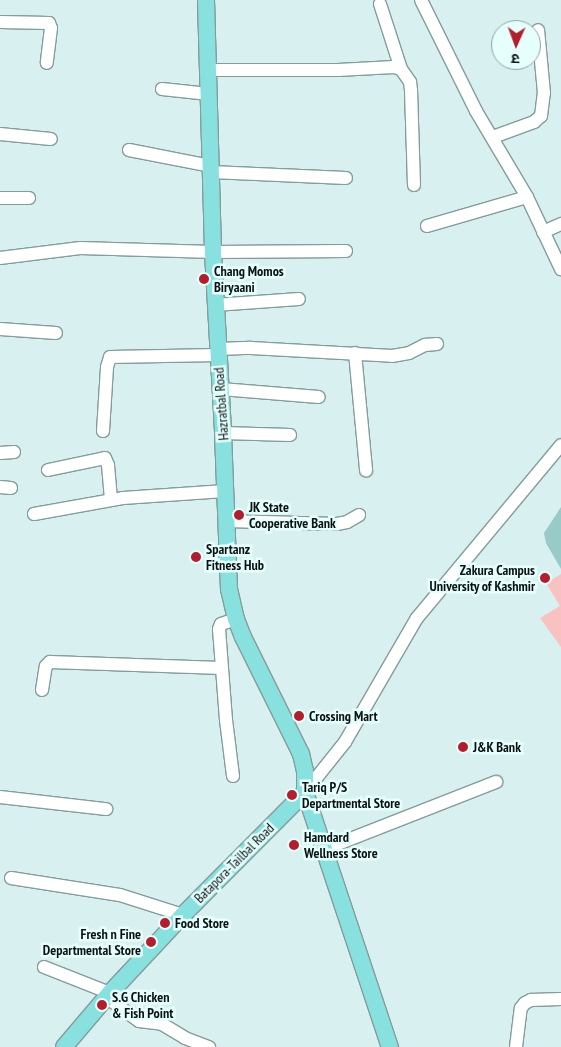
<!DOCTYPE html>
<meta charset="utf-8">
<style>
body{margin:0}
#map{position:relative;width:561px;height:1047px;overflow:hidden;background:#d8f1f0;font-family:"PT Sans Narrow","Noto Sans Devanagari",sans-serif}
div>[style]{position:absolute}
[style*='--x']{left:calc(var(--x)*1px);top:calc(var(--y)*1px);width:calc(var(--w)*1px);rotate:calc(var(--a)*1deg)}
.green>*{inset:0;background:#98cac8}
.building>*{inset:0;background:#f7c2bf}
.roads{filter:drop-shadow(1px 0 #849c9a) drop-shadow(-1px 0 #849c9a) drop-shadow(0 1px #849c9a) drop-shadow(0 -1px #849c9a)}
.minor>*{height:12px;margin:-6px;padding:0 6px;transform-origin:6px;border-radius:6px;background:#fff}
.major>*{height:16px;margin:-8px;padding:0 8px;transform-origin:8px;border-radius:8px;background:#89e1df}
.dots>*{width:14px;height:14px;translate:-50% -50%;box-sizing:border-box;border:2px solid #e6fffd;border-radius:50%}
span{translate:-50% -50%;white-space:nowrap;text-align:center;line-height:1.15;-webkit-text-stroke:5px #e6fffd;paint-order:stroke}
.poi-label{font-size:14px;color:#0a1313;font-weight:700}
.left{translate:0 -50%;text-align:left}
.right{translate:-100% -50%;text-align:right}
.street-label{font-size:14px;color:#0a1313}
.north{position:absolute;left:491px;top:20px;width:50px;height:50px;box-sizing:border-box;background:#e6fffd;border:1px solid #8ea19f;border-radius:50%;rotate:182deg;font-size:14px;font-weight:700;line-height:20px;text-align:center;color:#0a1313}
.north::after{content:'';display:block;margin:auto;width:18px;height:22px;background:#b11e2e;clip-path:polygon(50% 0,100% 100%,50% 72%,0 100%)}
</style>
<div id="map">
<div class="green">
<i style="clip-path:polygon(561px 507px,561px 569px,546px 543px,544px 533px)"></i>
</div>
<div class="building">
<i style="clip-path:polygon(561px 574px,561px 647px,540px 618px,560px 606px,546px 583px)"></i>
</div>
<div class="roads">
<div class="minor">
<i style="--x:421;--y:0;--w:124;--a:63.6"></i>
<i style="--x:476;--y:111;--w:100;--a:59.3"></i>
<i style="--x:527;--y:197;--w:80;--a:64.7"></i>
<i style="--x:380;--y:4;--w:68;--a:72.1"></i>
<i style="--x:0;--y:22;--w:49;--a:1.2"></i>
<i style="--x:49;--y:23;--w:5;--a:68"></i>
<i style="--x:51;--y:28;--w:35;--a:97"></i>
<i style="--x:208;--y:70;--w:130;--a:0"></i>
<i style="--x:338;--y:70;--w:56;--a:-3.1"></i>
<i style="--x:394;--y:67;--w:7;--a:16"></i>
<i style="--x:401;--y:69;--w:16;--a:55"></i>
<i style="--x:410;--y:82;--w:8;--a:83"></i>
<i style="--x:411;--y:90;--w:95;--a:88.2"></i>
<i style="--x:162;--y:89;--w:47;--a:6.1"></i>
<i style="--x:0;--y:134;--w:51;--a:5.6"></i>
<i style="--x:493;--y:137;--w:44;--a:-20.1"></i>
<i style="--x:534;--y:122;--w:9;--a:-41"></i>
<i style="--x:541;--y:116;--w:23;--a:-83"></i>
<i style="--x:544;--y:93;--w:63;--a:-95.4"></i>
<i style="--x:129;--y:150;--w:84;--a:11"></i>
<i style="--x:211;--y:172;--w:135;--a:2.5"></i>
<i style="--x:0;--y:198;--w:29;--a:0"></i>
<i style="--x:427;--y:226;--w:104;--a:-16.2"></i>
<i style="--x:543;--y:232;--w:20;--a:-24"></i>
<i style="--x:0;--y:258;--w:81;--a:-7.1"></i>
<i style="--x:80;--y:248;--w:133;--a:1.7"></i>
<i style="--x:213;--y:252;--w:133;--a:-0.4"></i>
<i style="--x:215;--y:305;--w:84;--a:-4.1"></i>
<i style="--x:0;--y:329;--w:56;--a:4.1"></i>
<i style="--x:218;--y:349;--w:33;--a:-2"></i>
<i style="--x:251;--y:348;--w:141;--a:3.2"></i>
<i style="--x:392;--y:356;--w:17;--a:-10"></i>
<i style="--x:409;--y:353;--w:18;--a:-27"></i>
<i style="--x:425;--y:345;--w:12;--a:-5"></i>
<i style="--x:355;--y:353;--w:118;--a:84.6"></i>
<i style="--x:221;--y:389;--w:98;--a:4.7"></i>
<i style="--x:103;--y:431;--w:64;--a:-86.4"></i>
<i style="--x:107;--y:367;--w:10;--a:-73"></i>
<i style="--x:110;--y:357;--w:108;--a:-1.1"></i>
<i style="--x:223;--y:433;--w:67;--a:1.7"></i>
<i style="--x:0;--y:453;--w:14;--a:-4"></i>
<i style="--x:48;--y:470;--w:58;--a:-11.9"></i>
<i style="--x:105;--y:458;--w:8;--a:67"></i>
<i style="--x:108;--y:465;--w:35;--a:85"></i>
<i style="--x:0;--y:487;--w:11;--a:5"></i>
<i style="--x:34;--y:514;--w:90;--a:-10.2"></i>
<i style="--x:123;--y:498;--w:102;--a:-3.9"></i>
<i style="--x:226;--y:521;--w:111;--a:1.5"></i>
<i style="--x:337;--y:524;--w:10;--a:-11"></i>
<i style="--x:347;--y:522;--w:14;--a:-30"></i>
<i style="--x:42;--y:690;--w:24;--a:-81"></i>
<i style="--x:46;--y:666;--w:6;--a:-45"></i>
<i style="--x:50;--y:662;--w:171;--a:2"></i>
<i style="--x:233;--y:776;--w:56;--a:-97.1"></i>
<i style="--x:226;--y:720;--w:91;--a:-94.4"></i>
<i style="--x:219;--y:629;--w:5;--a:-68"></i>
<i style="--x:221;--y:624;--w:16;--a:-18"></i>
<i style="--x:305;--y:792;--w:64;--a:-51.3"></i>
<i style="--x:345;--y:742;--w:143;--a:-59.9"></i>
<i style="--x:417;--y:618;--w:225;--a:-50.2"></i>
<i style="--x:0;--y:797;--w:107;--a:6.5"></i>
<i style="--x:325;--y:849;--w:184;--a:-21.4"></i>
<i style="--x:11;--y:878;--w:110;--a:8.9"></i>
<i style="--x:120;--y:895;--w:66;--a:17.6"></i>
<i style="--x:44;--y:967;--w:71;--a:21.5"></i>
<i style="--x:106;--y:997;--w:41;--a:36"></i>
<i style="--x:139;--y:1021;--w:23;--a:7"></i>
<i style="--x:162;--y:1024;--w:27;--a:31"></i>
<i style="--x:185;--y:1038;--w:26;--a:21"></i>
<i style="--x:516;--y:1047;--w:39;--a:-83"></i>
<i style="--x:521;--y:1008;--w:6;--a:-51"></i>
<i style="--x:525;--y:1003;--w:7;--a:-27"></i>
<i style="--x:531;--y:1000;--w:30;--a:-2"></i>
</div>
<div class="major">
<i style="--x:206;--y:0;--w:252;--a:88.4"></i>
<i style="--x:213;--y:252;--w:181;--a:86.8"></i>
<i style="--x:223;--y:433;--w:156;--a:87.8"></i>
<i style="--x:229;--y:589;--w:31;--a:77"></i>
<i style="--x:236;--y:619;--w:19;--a:69"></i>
<i style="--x:243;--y:637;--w:131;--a:63.6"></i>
<i style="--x:301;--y:754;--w:17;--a:77"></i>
<i style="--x:305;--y:771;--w:21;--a:90"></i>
<i style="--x:305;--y:792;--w:269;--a:71.6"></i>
<i style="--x:64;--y:1047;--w:71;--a:-49.6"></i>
<i style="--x:110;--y:993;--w:107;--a:-46.9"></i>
<i style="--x:183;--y:915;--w:173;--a:-45.2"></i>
</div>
</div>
<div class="dots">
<i style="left:204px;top:279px;background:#b11e2e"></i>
<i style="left:239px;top:515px;background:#b11e2e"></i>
<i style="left:196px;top:557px;background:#b11e2e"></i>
<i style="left:545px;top:578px;background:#b11e2e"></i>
<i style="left:299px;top:716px;background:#b11e2e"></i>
<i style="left:463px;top:747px;background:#b11e2e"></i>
<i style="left:292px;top:795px;background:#b11e2e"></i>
<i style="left:294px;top:845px;background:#b11e2e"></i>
<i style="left:165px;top:923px;background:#b11e2e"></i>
<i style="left:151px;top:942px;background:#b11e2e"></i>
<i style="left:102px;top:1005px;background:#b11e2e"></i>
</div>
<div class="poi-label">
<span class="left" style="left:214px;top:279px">Chang Momos<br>Biryaani</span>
<span class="left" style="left:249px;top:515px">JK State<br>Cooperative Bank</span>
<span class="left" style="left:206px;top:557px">Spartanz<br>Fitness Hub</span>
<span class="right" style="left:535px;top:578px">Zakura Campus<br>University of Kashmir</span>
<span class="left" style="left:309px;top:716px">Crossing Mart</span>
<span class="left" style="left:473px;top:747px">J&amp;K Bank</span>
<span class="left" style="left:302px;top:795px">Tariq P/S<br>Departmental Store</span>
<span class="left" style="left:304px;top:845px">Hamdard<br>Wellness Store</span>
<span class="left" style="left:175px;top:923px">Food Store</span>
<span class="right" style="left:141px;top:942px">Fresh n Fine<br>Departmental Store</span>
<span class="left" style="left:112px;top:1005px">S.G Chicken<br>&amp; Fish Point</span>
</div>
<div class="street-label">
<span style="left:221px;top:404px;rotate:-94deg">Hazratbal Road</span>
<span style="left:234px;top:863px;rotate:-45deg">Batapora-Tailbal Road</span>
</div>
<div class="north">उ</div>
</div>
